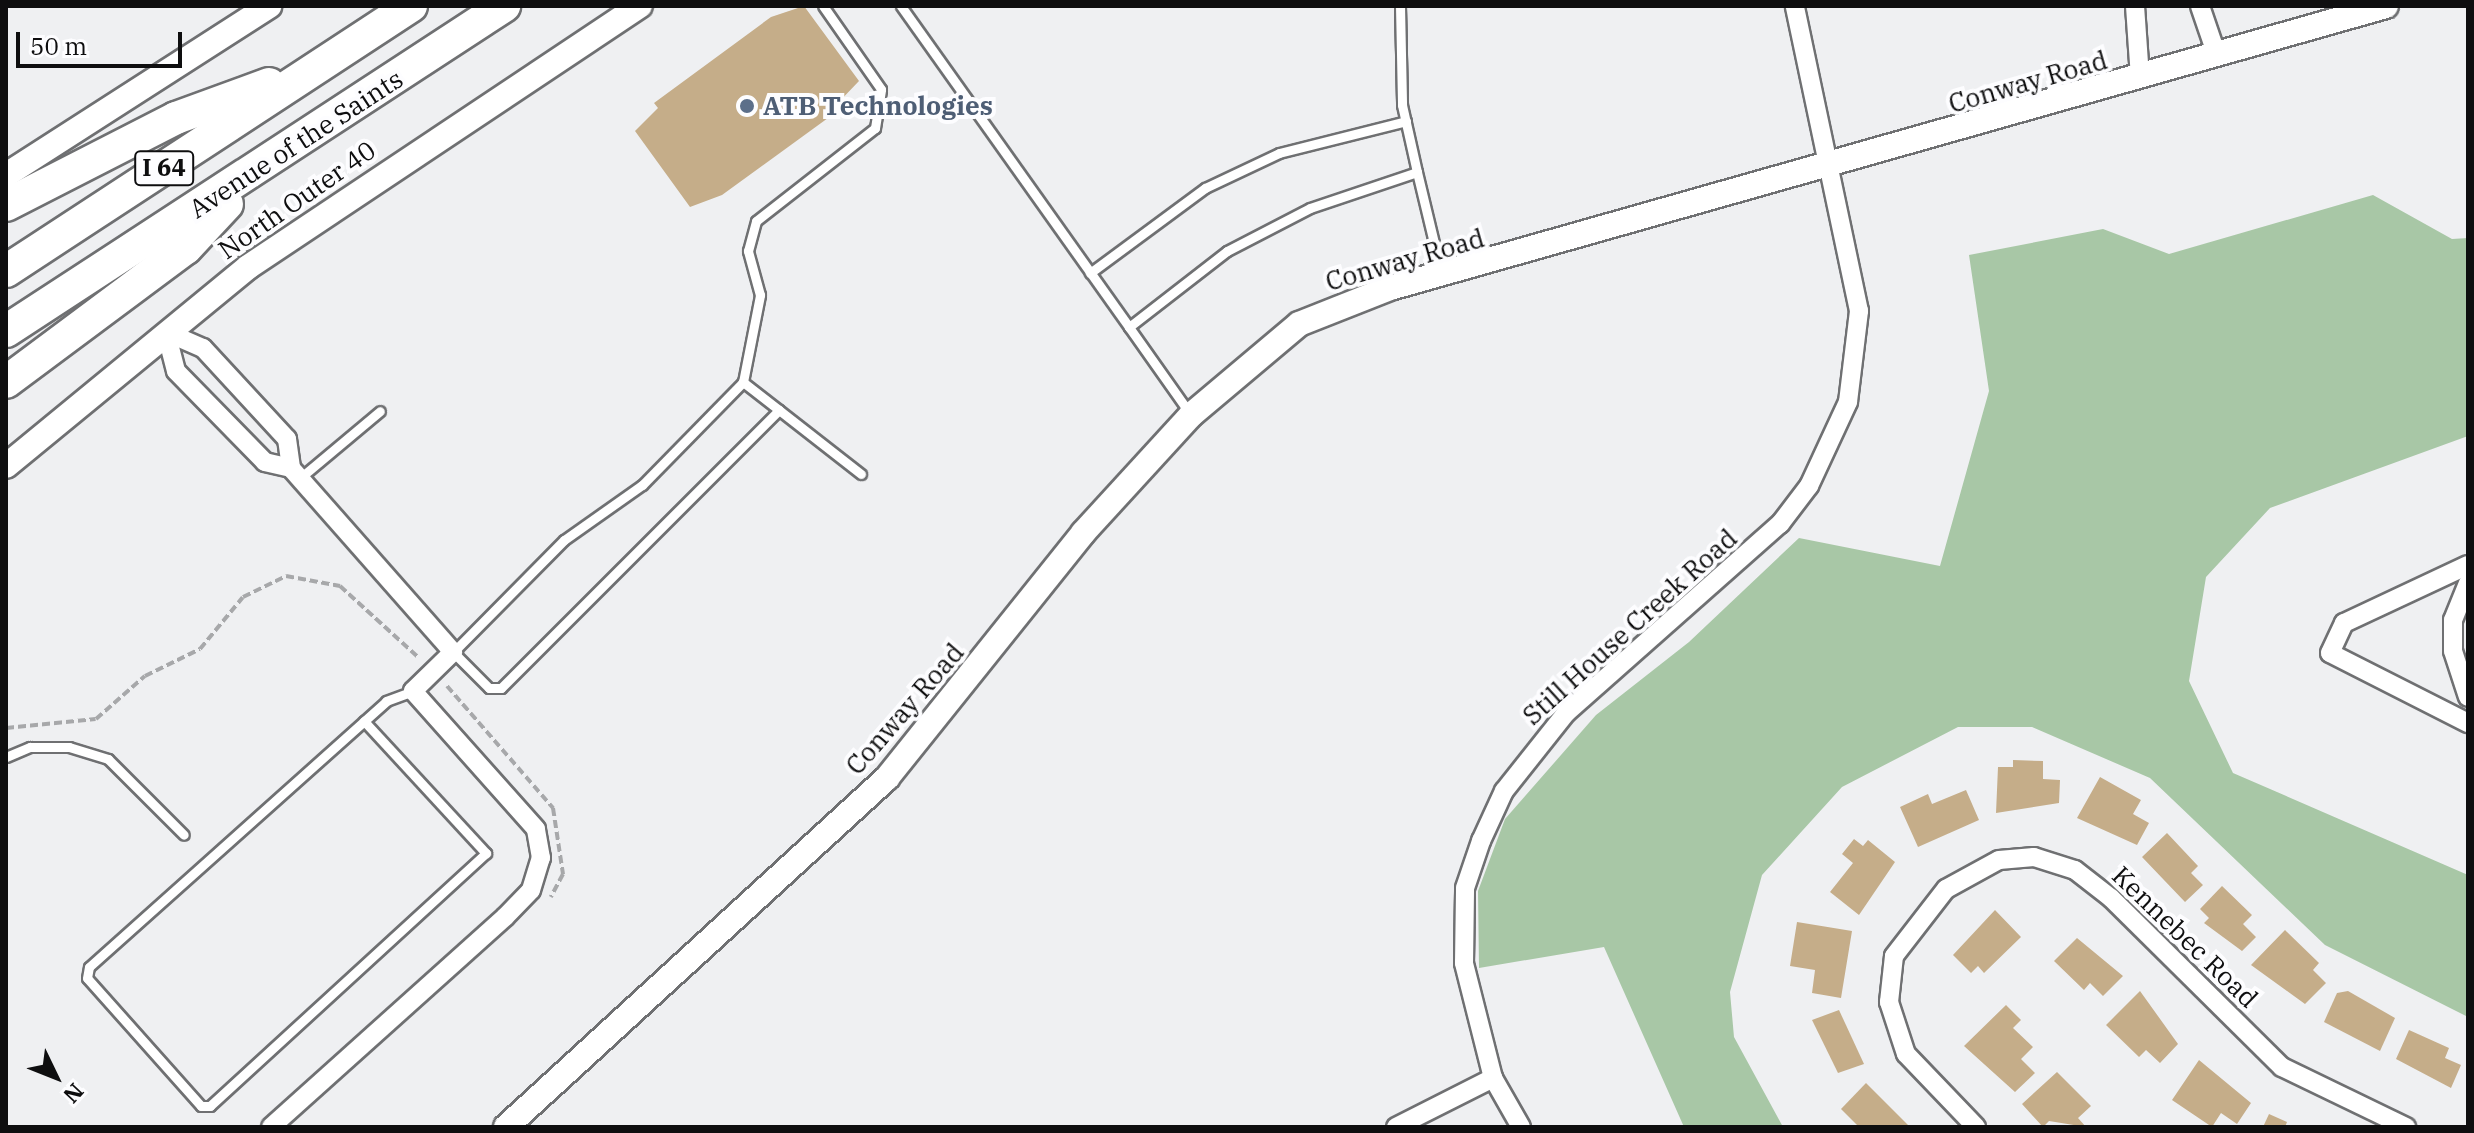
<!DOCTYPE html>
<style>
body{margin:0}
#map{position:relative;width:2474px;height:1133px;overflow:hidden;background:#eff0f2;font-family:"IBM Plex Serif",serif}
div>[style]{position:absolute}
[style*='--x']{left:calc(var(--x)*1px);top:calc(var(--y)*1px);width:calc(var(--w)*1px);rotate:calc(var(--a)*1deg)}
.forest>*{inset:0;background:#a8c7a6}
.building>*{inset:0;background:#c5ad89}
.path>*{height:4px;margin-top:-2px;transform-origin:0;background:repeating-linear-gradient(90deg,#a7a8aa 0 8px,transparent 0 12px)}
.roads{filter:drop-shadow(2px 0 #6f7072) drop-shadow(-2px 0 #6f7072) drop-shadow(0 2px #6f7072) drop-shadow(0 -2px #6f7072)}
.lane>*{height:9px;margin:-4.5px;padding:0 4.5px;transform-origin:4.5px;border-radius:4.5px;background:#fff}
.street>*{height:18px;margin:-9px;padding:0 9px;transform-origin:9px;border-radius:9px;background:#fff}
.secondary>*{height:24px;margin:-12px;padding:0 12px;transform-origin:12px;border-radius:12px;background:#fff}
.highway>*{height:32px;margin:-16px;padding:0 16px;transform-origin:16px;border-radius:16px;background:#fff}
.dots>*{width:22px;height:22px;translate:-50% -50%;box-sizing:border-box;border:4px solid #fdfdff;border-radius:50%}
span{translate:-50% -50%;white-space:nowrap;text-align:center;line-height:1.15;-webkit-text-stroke:8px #fdfdff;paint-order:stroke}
.shield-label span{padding:2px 6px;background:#fdfdff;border:2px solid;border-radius:6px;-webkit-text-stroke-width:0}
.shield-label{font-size:24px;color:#0e0e0f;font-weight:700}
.street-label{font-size:26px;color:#0e0e0f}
.service-label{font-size:26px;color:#4e5e75;font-weight:700}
.left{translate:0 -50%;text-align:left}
.frame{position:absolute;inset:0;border:8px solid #0e0e0f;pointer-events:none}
.north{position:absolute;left:16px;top:1037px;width:80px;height:80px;-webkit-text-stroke:6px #fdfdff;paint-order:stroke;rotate:133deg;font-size:22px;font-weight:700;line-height:32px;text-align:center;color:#0e0e0f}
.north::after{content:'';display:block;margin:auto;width:28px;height:36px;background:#0e0e0f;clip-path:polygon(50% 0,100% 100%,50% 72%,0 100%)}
.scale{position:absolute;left:16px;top:32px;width:166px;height:36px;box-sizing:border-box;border:4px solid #0e0e0f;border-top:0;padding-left:10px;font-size:24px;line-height:28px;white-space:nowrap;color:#0e0e0f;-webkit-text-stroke:6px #fdfdff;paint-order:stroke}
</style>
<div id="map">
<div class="forest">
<i style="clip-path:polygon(2373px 195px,2452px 239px,2468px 238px,2468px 436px,2270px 508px,2206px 577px,2189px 681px,2233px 773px,2468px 875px,2468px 1017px,2325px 945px,2150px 778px,2032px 727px,1958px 727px,1842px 787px,1762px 875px,1730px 992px,1734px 1037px,1783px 1127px,1684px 1127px,1604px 947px,1479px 968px,1478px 891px,1505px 819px,1596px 715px,1689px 642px,1799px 538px,1940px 566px,1989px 391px,1969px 255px,2103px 229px,2169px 254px)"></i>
</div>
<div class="building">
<i style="clip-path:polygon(804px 6px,859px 81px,836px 105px,839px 110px,722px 195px,690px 207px,635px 131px,658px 108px,654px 103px,771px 17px)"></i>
<i style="clip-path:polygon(2013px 760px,2043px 761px,2043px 779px,2060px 780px,2059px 803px,1996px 813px,1998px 767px,2013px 767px)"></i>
<i style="clip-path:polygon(2100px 777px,2141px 800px,2133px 814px,2149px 823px,2137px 845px,2077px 818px)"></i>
<i style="clip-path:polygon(1966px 790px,1979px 820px,1918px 847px,1900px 807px,1928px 794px,1932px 804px)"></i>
<i style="clip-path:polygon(2167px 833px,2198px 866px,2191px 873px,2203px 885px,2185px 902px,2142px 857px)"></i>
<i style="clip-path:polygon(1854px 839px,1863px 846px,1868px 840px,1895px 862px,1859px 915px,1830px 892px,1853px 863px,1842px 854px)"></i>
<i style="clip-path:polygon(2222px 886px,2252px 915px,2243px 924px,2256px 937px,2242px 951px,2204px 923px,2209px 918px,2200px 909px)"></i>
<i style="clip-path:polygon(1995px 910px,2021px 937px,1984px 973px,1978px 966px,1971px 973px,1953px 955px)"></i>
<i style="clip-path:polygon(1797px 922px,1852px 931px,1841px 998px,1812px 993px,1815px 970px,1790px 966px)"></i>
<i style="clip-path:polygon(2285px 930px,2319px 963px,2313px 970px,2326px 983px,2305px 1004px,2251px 965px)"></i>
<i style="clip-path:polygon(2077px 938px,2123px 976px,2103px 996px,2090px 983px,2084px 990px,2054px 961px)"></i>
<i style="clip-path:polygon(2140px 991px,2178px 1044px,2160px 1063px,2146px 1050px,2139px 1057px,2106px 1025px)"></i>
<i style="clip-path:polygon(2348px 991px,2395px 1018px,2380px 1051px,2324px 1022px,2337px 993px)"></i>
<i style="clip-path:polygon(2006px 1005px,2021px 1020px,2013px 1028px,2033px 1047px,2021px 1059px,2035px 1073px,2015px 1092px,1964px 1046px)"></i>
<i style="clip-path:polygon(1839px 1010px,1864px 1064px,1838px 1073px,1812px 1020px)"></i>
<i style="clip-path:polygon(2409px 1030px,2449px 1048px,2445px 1058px,2461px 1065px,2451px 1088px,2396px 1059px)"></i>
<i style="clip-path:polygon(2199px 1060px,2251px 1103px,2237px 1124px,2221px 1113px,2212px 1127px,2172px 1100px)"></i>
<i style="clip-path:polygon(2057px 1072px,2091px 1106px,2078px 1118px,2086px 1127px,2049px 1121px,2043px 1127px,2022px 1104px)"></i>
<i style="clip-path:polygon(1866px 1083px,1910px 1127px,1859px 1127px,1841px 1109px)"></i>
<i style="clip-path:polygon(2269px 1114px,2287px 1122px,2285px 1127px,2263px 1127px)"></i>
</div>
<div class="path">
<i style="--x:447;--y:686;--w:162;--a:49"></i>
<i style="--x:553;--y:808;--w:67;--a:81.4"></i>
<i style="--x:563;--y:874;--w:26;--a:118"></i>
<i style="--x:6;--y:728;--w:90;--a:-5.7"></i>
<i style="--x:96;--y:719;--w:65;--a:-41.3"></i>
<i style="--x:145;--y:676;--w:61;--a:-26.1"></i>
<i style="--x:200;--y:649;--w:67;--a:-50.4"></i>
<i style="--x:243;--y:597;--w:48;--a:-26"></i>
<i style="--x:286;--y:576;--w:55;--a:10.5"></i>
<i style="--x:340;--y:586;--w:105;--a:42.3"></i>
</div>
<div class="roads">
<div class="lane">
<i style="--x:901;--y:6;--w:394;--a:54.6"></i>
<i style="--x:1400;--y:6;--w:99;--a:88.8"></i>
<i style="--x:1402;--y:105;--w:69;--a:77.4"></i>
<i style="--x:1090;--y:273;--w:143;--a:-36.5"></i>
<i style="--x:1205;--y:188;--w:82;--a:-25.3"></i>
<i style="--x:1279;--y:153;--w:131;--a:-14.1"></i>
<i style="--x:743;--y:382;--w:89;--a:-78.9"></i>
<i style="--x:760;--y:295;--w:46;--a:-105.3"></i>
<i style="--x:748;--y:251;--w:31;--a:-75"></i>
<i style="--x:756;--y:221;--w:151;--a:-38"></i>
<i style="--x:875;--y:128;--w:39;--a:-81"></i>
<i style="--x:881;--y:89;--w:101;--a:-124.9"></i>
<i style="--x:779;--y:410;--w:46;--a:-142.1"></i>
<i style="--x:743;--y:382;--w:144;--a:134.4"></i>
<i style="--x:642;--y:485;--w:95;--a:144.8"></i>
<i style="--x:564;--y:540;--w:158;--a:134.7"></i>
<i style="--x:453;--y:652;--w:51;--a:45"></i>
<i style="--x:489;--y:688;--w:12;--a:0"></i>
<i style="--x:501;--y:688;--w:393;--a:-45"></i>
<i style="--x:779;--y:410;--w:104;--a:38"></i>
<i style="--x:1191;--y:415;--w:108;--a:-125.2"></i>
<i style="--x:1129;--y:327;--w:124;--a:-37.8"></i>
<i style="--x:1227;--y:251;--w:93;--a:-27.4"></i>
<i style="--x:1310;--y:208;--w:113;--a:-18.6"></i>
<i style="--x:1417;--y:172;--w:103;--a:76.5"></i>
<i style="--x:300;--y:478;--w:104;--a:-39.9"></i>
<i style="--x:364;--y:721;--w:180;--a:47.3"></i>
<i style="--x:486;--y:853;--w:374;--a:137.5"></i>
<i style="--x:210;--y:1106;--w:9;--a:180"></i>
<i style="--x:201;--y:1106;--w:171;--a:-131.7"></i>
<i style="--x:87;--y:978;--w:11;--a:-80"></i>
<i style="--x:89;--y:967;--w:399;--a:-41.8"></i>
<i style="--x:386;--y:701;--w:29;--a:-20"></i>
<i style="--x:6;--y:757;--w:26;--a:-23"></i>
<i style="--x:30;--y:747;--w:39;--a:0"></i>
<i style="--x:69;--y:747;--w:41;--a:17.1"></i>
<i style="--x:108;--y:759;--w:107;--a:45"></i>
</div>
<div class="street">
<i style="--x:2135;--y:6;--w:72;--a:86"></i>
<i style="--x:2200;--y:6;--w:53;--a:71.2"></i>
<i style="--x:166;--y:332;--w:40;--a:23.4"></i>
<i style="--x:203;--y:348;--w:124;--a:47.3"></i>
<i style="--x:287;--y:439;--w:29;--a:82"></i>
<i style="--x:291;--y:468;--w:27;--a:-167"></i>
<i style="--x:265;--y:462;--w:127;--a:-134.4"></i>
<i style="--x:176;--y:371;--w:40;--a:-104.4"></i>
<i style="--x:2468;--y:565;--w:137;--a:154.9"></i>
<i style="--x:2344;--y:623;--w:33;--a:115"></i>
<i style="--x:2330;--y:653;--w:155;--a:26.9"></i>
<i style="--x:2468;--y:583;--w:40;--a:112"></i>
<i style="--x:2453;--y:620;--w:31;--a:90"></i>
<i style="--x:2453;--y:651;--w:48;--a:71.9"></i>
<i style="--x:271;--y:1127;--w:314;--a:-41.9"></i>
<i style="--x:505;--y:917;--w:37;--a:-46"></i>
<i style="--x:531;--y:890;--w:34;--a:-73"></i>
<i style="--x:541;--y:858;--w:29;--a:-100"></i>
<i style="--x:536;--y:829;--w:185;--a:-131.7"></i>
<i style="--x:413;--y:691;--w:56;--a:-44.3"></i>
<i style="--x:453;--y:652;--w:245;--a:-131.4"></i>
<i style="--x:1396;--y:1127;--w:109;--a:-26.8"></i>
<i style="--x:1521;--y:1127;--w:56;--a:-119.7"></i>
<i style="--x:1493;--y:1078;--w:119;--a:-104.2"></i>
<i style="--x:1464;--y:963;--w:75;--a:-89.2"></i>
<i style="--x:1465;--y:888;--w:50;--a:-71.2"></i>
<i style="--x:1481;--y:841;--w:55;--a:-65.3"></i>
<i style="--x:1504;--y:791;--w:100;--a:-51.5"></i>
<i style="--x:1566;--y:713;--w:286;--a:-41.5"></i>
<i style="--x:1780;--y:524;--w:48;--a:-52.7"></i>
<i style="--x:1809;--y:486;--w:93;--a:-65.1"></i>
<i style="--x:1848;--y:402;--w:92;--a:-83.1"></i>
<i style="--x:1859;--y:311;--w:312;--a:-101.9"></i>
<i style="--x:1976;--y:1127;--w:101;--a:-133.8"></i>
<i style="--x:1906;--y:1054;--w:55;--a:-108.1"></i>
<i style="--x:1889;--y:1002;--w:46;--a:-83.8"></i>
<i style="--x:1894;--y:956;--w:85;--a:-52.2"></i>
<i style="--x:1946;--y:889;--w:60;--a:-28.7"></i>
<i style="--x:1999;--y:860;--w:35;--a:-5"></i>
<i style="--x:2034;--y:857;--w:43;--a:17.6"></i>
<i style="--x:2075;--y:870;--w:46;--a:37.9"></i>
<i style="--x:2111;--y:898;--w:240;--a:44.7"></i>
<i style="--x:2282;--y:1067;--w:138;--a:25.8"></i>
</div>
<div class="secondary">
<i style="--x:6;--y:175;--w:313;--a:-32.7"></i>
<i style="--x:6;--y:466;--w:313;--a:-39.4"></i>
<i style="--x:248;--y:267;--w:471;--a:-33.7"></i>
<i style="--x:506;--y:1127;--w:517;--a:-42.49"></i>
<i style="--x:887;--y:778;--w:314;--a:-51.3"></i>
<i style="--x:1083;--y:533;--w:160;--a:-47.5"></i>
<i style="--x:1191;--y:415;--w:141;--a:-40.1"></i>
<i style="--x:1299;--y:324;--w:98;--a:-21.6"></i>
<i style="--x:1390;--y:288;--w:1035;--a:-15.81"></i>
</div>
<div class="highway">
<i style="--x:6;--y:205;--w:191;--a:-27.1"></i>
<i style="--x:176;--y:118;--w:99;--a:-20.1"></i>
<i style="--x:6;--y:271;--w:484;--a:-33.2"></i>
<i style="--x:6;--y:331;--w:595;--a:-33.13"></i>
<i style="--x:6;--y:382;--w:224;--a:-36.7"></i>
<i style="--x:186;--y:248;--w:60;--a:-47"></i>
</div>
</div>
<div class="dots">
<i style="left:747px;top:106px;background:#5c6f8a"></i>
</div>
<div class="shield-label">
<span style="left:164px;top:168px">I 64</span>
</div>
<div class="street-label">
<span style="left:2028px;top:82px;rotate:-16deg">Conway Road</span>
<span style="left:296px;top:144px;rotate:-33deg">Avenue of the Saints</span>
<span style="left:297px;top:200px;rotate:-35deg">North Outer 40</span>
<span style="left:1405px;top:260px;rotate:-16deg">Conway Road</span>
<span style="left:1630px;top:627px;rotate:-42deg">Still House Creek Road</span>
<span style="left:905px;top:709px;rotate:-49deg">Conway Road</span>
<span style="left:2185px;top:937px;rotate:44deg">Kennebec Road</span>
</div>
<div class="service-label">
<span class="left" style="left:763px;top:106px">ATB Technologies</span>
</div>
<div class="frame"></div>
<div class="north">N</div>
<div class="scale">50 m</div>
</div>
